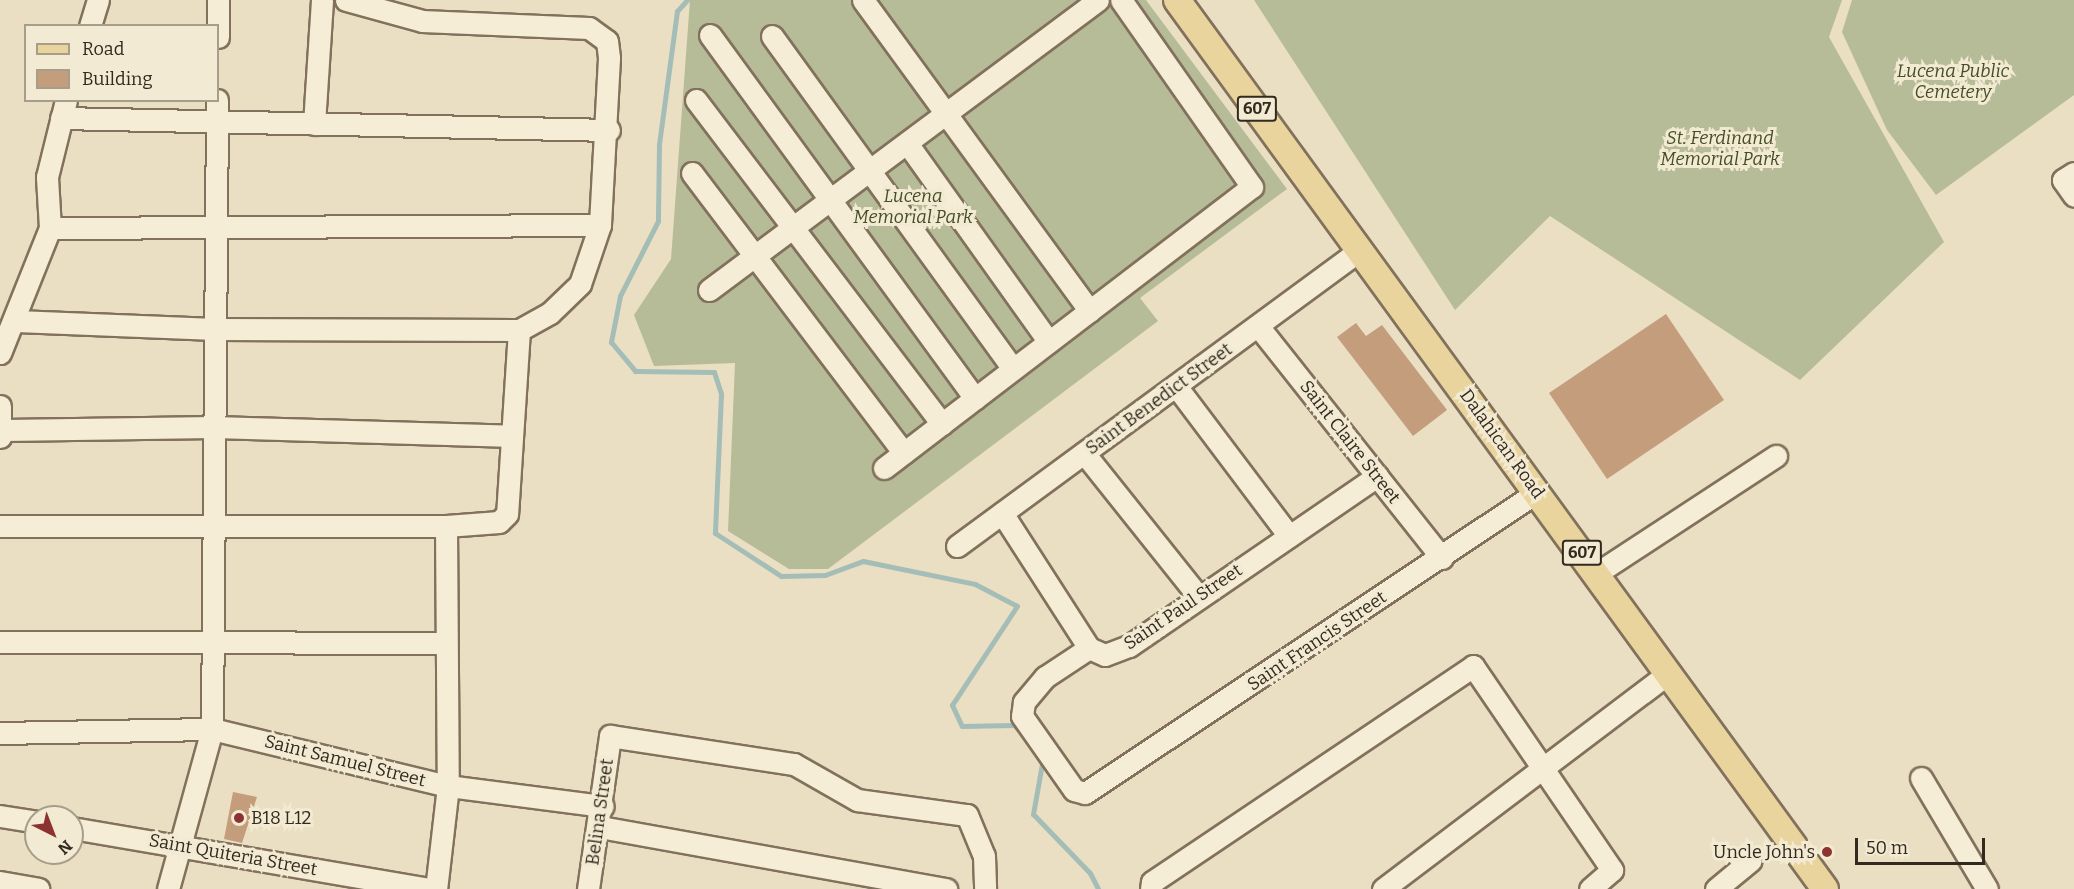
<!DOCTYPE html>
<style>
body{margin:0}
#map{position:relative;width:2074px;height:889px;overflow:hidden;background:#eadfc3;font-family:Bitter,serif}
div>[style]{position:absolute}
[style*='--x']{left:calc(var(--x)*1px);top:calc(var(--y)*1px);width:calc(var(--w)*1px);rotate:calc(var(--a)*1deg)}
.cemetery>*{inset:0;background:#b6bc97}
.stream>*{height:5px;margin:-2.5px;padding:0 2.5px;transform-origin:2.5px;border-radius:2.5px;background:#a5bdb7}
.building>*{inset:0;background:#c49d7d}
.roads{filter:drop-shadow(2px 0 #82715c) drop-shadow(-2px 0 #82715c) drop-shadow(0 2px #82715c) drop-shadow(0 -2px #82715c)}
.minor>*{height:21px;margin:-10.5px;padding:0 10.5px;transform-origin:10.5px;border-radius:10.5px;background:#f5edd6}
.major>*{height:26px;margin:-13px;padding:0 13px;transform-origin:13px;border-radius:13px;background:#ead49e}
.dots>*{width:16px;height:16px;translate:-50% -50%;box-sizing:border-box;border:3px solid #f2ead2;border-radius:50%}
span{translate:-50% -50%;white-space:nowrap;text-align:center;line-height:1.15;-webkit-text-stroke:6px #f2ead2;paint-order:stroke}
.shield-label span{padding:2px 4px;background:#f2ead2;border:2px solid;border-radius:4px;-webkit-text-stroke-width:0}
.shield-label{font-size:16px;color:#33291e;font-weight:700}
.park-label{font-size:18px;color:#434e27;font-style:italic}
.street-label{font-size:18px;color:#33291e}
.poi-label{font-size:18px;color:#33291e}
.left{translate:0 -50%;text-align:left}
.right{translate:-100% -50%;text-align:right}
.legend{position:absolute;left:24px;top:24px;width:195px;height:78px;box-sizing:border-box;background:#f2ead2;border:2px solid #a69d8a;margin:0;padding:8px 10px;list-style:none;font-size:18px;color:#33291e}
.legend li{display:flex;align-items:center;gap:12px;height:30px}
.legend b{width:30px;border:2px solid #a69d8a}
.north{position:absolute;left:24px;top:805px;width:60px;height:60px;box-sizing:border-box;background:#f2ead2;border:2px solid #a69d8a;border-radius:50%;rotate:138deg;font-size:16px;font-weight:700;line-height:24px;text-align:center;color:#33291e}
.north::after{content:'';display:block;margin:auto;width:21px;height:27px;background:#8c3331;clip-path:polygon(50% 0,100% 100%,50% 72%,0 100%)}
.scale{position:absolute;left:1855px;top:838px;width:130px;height:27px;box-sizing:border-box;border:3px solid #33291e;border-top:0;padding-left:8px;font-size:18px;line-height:21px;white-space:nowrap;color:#33291e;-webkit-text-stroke:4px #f2ead2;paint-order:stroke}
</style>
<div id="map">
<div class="cemetery">
<i style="clip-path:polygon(690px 0,1146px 0,1287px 189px,1140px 298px,1158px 321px,828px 569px,789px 569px,728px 531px,735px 363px,654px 366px,634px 315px,671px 259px)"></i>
<i style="clip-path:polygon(1254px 0,1842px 0,1829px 37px,1944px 242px,1800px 380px,1550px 216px,1455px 310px)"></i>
<i style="clip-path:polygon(1852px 0,2074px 0,2074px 95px,1936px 195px,1887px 130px,1842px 32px)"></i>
</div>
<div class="stream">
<i style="--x:687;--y:0;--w:15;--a:132"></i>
<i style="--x:677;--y:11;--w:135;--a:97.7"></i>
<i style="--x:659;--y:145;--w:76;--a:90.8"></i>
<i style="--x:658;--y:221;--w:84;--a:116.9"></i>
<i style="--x:620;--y:296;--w:47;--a:101.1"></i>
<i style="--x:611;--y:342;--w:38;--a:50"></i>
<i style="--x:635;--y:371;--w:79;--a:0.7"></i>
<i style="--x:714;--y:372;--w:23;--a:72"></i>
<i style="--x:721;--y:394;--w:139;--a:92.5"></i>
<i style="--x:715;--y:533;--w:79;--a:33.1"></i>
<i style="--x:781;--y:576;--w:44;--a:-1.3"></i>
<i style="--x:825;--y:575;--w:40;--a:-20.2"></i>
<i style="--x:863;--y:561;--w:114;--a:11.6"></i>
<i style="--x:975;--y:584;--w:47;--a:27.6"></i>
<i style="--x:1017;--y:606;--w:118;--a:123.3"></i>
<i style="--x:952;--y:705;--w:23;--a:65"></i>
<i style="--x:962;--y:726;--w:52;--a:-1.1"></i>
<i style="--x:1014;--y:725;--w:16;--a:47"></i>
<i style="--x:1043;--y:758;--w:57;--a:100.1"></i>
<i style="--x:1033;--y:814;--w:82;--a:46"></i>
<i style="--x:1090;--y:873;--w:18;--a:63"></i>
</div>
<div class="building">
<i style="clip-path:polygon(1666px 314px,1724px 400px,1607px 479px,1549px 393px)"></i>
<i style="clip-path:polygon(1356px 323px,1366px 336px,1382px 325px,1447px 410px,1413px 436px,1337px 337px)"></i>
<i style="clip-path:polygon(233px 792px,257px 797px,242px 843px,224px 839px)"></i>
</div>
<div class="roads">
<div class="minor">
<i style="--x:346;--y:0;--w:79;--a:15.4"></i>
<i style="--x:422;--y:21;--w:167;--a:2.4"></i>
<i style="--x:589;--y:28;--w:22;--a:36"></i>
<i style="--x:607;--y:41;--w:17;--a:83"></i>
<i style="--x:609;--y:58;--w:167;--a:93.1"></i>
<i style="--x:600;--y:225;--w:62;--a:108.7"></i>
<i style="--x:580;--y:284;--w:42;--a:136"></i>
<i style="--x:550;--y:313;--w:35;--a:151"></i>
<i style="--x:519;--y:330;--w:184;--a:93.7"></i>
<i style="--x:507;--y:514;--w:11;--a:135"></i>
<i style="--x:499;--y:522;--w:53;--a:175.7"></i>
<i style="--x:446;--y:526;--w:260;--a:89.6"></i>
<i style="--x:448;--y:786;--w:104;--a:96.6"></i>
<i style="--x:863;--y:0;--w:385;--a:53.9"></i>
<i style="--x:90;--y:26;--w:27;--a:-73"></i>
<i style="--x:710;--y:35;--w:450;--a:53.9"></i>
<i style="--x:772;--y:36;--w:411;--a:54.1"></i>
<i style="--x:218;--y:37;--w:37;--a:-90"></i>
<i style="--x:696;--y:100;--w:407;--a:52.8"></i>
<i style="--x:61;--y:118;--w:548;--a:1.25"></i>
<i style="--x:314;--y:124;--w:124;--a:-86.3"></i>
<i style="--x:907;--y:143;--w:244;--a:54.5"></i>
<i style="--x:692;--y:173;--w:351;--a:52.9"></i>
<i style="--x:2074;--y:173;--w:13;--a:148"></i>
<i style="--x:2063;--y:180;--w:19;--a:55"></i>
<i style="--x:50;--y:228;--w:550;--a:-0.31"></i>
<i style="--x:709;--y:290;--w:485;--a:-36.7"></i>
<i style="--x:16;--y:321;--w:199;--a:2.3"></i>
<i style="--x:215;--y:329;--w:304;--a:0.2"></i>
<i style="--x:1258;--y:326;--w:296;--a:51.6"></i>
<i style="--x:0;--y:353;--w:135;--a:-68.2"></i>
<i style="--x:50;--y:228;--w:51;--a:-93.4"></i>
<i style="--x:47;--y:177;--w:79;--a:-76.1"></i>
<i style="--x:1176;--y:386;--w:188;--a:53"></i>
<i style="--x:0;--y:406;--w:31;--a:90"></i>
<i style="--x:4;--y:430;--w:210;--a:-0.8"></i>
<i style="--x:214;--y:427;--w:296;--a:1.7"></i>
<i style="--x:1084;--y:453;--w:183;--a:51.4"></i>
<i style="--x:884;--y:468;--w:463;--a:-37.4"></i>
<i style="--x:1252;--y:187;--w:228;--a:-125"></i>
<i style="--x:1002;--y:513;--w:161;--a:57.2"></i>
<i style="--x:1089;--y:648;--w:17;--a:24"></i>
<i style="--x:1105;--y:655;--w:26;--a:-21"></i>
<i style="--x:1129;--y:646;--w:301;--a:-34.4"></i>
<i style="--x:0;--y:526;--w:446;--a:0"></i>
<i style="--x:957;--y:546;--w:500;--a:-36.3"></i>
<i style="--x:1597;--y:573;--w:214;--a:-33.2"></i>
<i style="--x:0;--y:642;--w:446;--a:0.1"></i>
<i style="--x:1089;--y:648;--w:53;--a:146.6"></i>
<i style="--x:1045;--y:677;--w:33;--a:130"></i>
<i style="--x:1024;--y:702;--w:14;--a:98"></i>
<i style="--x:1022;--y:716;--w:90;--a:54.9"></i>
<i style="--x:1074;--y:790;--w:11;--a:15"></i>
<i style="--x:1085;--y:793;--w:543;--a:-33.66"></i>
<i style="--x:0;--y:733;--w:212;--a:-1.1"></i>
<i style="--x:212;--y:729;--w:243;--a:13.6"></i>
<i style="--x:448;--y:786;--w:156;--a:7.4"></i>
<i style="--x:1921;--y:778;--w:129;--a:59.3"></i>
<i style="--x:0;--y:816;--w:36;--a:9"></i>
<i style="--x:600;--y:827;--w:352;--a:10.2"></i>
<i style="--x:72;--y:828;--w:363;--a:9.7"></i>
<i style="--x:0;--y:882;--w:39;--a:10"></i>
<i style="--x:168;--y:889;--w:166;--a:-74.6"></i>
<i style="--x:212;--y:729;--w:629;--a:-89.54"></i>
<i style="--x:588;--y:889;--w:155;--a:-81.8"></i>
<i style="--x:610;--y:736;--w:186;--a:8.7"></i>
<i style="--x:794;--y:764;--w:73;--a:29.7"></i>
<i style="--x:857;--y:800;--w:111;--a:7.8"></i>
<i style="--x:967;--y:815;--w:44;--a:67.5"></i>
<i style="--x:984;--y:856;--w:33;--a:88"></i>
<i style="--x:1151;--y:889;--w:7;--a:-82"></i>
<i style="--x:1152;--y:882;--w:387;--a:-33.9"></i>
<i style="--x:1473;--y:666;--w:247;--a:55.7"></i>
<i style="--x:1612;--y:870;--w:29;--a:139"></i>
<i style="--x:1383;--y:889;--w:358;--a:-37.1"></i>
<i style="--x:1716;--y:889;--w:45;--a:-39.6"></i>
</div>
<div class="major">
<i style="--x:1177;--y:0;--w:1100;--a:53.91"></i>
</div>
</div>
<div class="dots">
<i style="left:239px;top:818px;background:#8c3331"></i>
<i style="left:1827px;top:852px;background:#8c3331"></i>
</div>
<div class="shield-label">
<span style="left:1257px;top:109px">607</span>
<span style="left:1582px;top:553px">607</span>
</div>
<div class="park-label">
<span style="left:1953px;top:82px">Lucena Public<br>Cemetery</span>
<span style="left:1720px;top:149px">St. Ferdinand<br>Memorial Park</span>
<span style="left:913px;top:207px">Lucena<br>Memorial Park</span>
</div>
<div class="street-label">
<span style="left:1159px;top:399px;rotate:-36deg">Saint Benedict Street</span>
<span style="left:1350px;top:442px;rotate:52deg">Saint Claire Street</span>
<span style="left:1502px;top:444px;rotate:54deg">Dalahican Road</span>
<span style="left:1183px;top:607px;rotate:-34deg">Saint Paul Street</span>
<span style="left:1317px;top:641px;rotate:-34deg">Saint Francis Street</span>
<span style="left:345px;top:761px;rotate:14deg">Saint Samuel Street</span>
<span style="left:600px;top:812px;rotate:-82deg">Belina Street</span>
<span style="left:233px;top:855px;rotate:10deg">Saint Quiteria Street</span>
</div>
<div class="poi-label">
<span class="left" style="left:251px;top:818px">B18 L12</span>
<span class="right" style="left:1815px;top:852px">Uncle John's</span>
</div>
<ul class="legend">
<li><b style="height:8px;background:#ead49e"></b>Road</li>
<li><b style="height:16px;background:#c49d7d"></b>Building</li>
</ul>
<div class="north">N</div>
<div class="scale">50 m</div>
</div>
